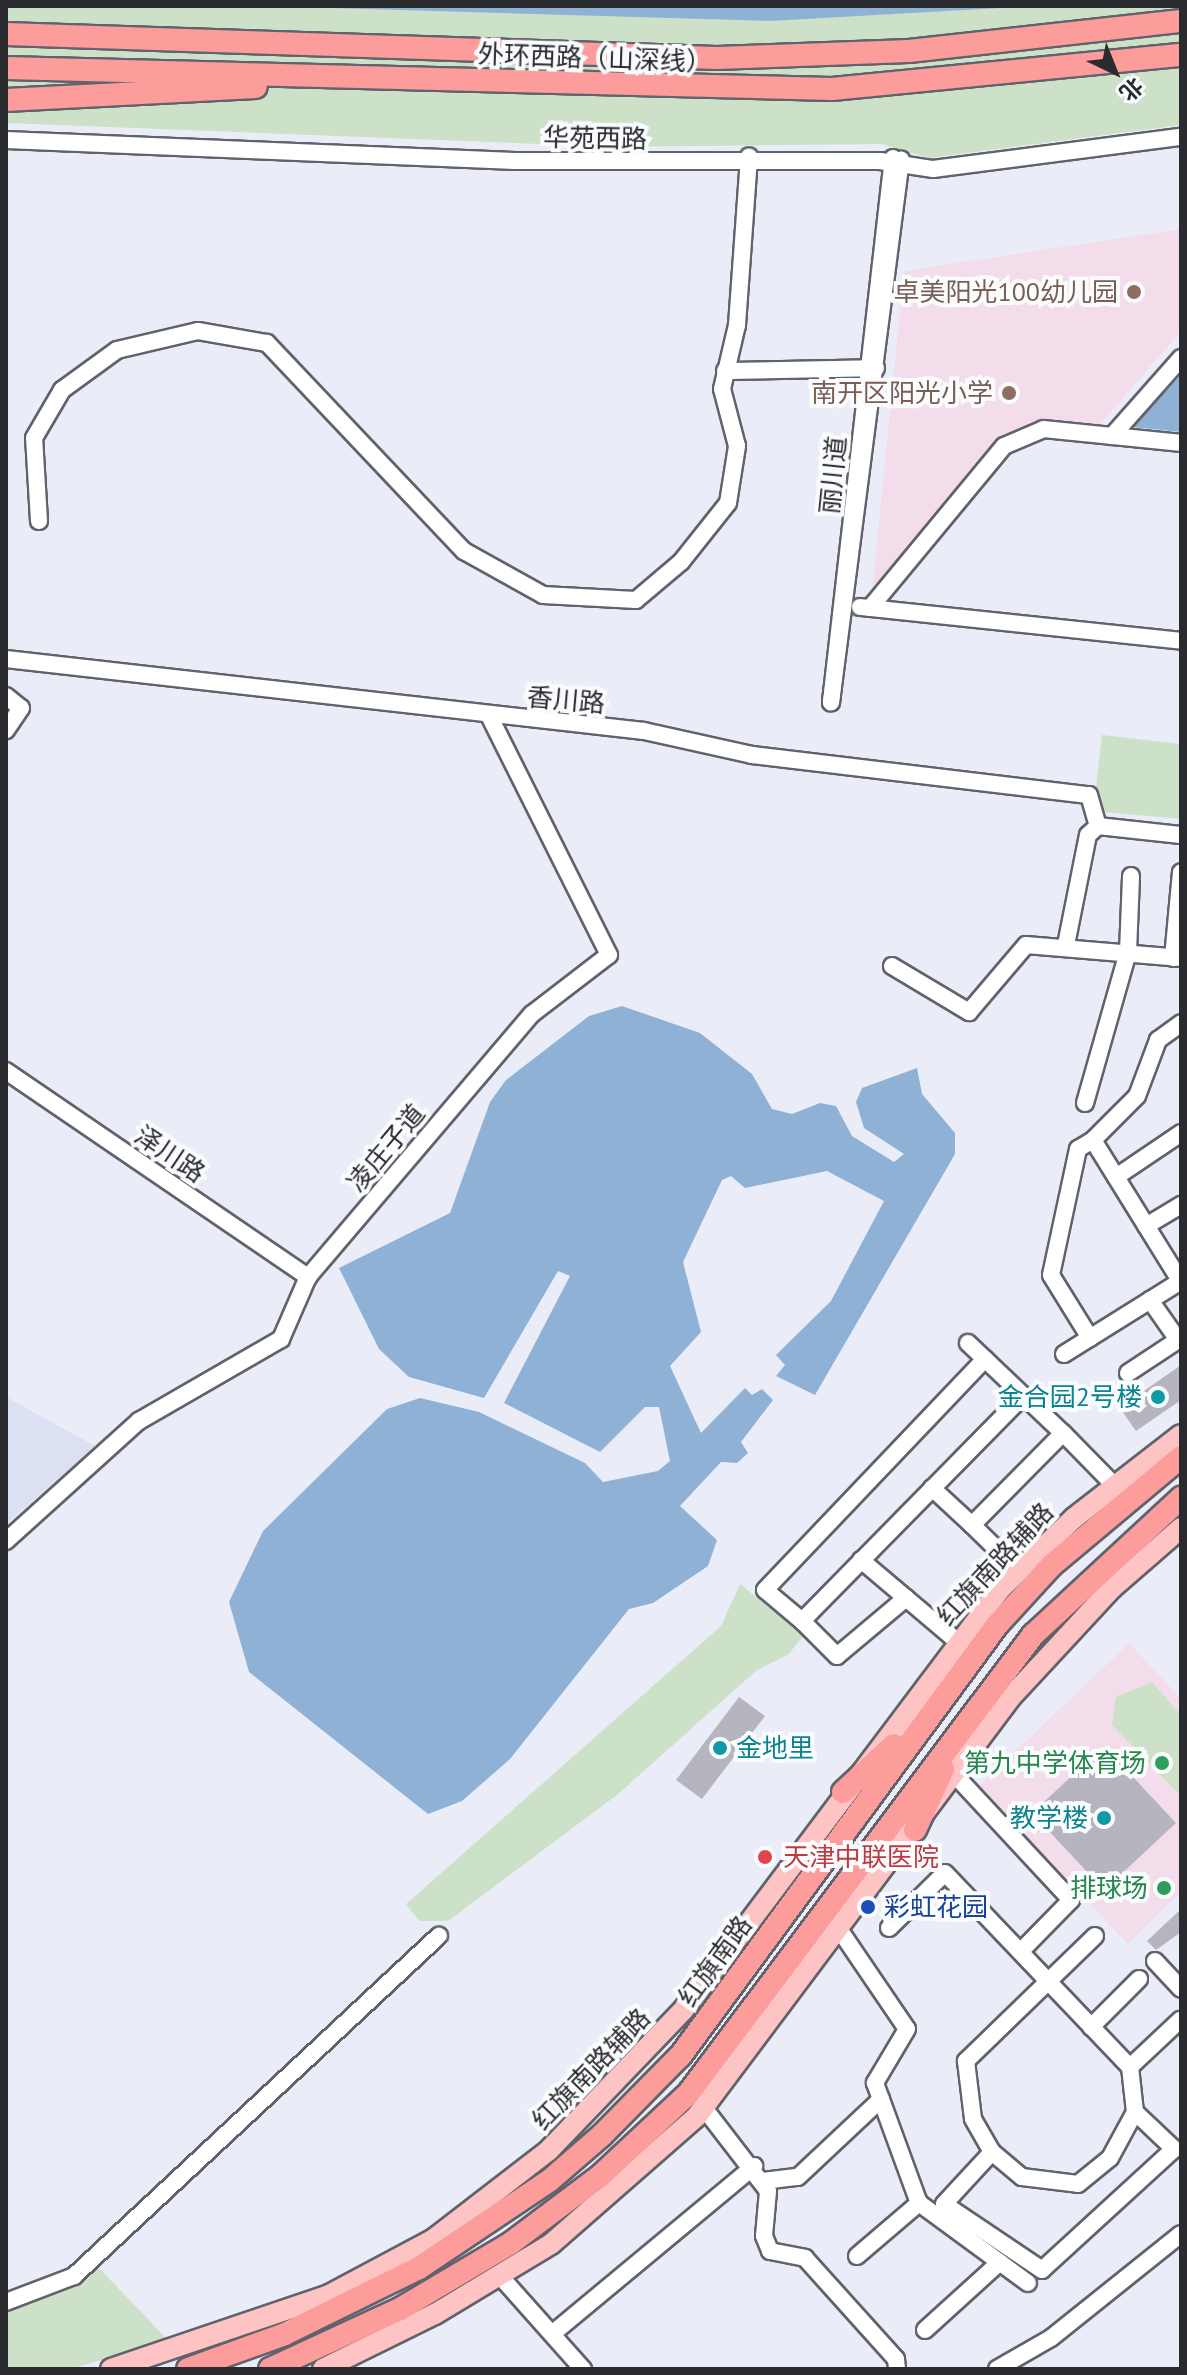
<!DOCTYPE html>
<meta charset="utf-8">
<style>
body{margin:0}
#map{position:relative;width:1187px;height:2375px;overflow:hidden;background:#eaedf8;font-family:"PT Sans","Noto Sans SC",sans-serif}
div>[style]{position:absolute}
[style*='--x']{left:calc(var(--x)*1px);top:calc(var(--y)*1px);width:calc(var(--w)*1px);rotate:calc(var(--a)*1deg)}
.built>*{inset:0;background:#dbe0f2}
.education>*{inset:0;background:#f3ddea}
.green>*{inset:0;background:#cde1c8}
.water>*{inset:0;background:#90b1d6}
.building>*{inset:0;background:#b6b4bf}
.roads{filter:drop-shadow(2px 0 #60626c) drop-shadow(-2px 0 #60626c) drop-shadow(0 2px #60626c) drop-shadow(0 -2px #60626c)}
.minor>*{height:16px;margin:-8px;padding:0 8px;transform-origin:8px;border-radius:8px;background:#fff}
.major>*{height:20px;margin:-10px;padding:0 10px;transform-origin:10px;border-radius:10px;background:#fdc4c3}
.highway>*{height:22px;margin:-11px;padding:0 11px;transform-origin:11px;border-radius:11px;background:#fc9c9b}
.dots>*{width:22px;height:22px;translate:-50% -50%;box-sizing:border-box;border:4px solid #fafbfd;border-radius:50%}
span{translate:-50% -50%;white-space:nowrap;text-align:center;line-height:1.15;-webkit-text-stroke:8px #fafbfd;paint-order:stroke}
.street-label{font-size:26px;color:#2a2b2f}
.education-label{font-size:26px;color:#785e54}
.right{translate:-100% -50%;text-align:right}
.culture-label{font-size:26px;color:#0d838f}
.left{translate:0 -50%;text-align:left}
.leisure-label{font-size:26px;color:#27864d}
.health-label{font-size:26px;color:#be3a42}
.transit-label{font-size:26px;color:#164399}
.frame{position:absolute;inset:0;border:8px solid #2a2b2f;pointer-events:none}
.north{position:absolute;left:1075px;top:32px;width:80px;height:80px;-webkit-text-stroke:6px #fafbfd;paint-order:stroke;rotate:137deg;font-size:22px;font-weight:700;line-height:32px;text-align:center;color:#2a2b2f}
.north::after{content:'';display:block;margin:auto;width:28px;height:36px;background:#2a2b2f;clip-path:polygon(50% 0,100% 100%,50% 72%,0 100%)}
</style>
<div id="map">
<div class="built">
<i style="clip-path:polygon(6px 1397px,95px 1446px,6px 1524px)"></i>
</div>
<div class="education">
<i style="clip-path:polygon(1181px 229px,1181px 331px,1096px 429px,1040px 424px,991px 452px,872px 592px,904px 271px)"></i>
<i style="clip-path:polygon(1129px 1643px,1181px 1699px,1181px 1892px,1128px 1944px,978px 1787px)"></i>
</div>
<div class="green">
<i style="clip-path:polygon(6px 6px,1181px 6px,1181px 125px,929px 158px,881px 144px,615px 147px,6px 123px)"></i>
<i style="clip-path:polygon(1102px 735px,1181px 744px,1181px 819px,1093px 811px)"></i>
<i style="clip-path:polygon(740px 1584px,803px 1636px,789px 1654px,757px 1670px,617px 1795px,448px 1921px,419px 1921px,406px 1904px,721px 1626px)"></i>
<i style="clip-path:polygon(1152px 1682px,1181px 1715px,1181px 1796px,1112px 1725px,1116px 1697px)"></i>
<i style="clip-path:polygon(97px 2266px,169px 2341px,70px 2369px,6px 2369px,6px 2305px)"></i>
</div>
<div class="water">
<i style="clip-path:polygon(265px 6px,1034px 6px,770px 21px)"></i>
<i style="clip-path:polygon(1181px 375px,1181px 432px,1132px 427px)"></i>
<i style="clip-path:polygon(622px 1006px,700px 1033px,752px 1074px,772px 1109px,792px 1114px,820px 1103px,836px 1106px,852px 1136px,894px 1162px,904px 1154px,864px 1128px,856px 1102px,862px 1088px,917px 1068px,922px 1094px,955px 1133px,955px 1154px,815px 1395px,776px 1376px,785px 1365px,776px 1355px,831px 1301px,884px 1201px,827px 1171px,745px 1188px,731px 1176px,722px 1180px,683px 1262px,701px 1332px,670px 1366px,701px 1433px,745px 1388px,752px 1395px,762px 1389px,773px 1400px,741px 1442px,748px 1453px,737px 1463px,721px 1462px,680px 1506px,717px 1540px,708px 1566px,653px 1603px,629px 1609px,510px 1759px,462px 1801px,428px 1814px,249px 1672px,229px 1602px,263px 1531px,387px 1409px,420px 1398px,479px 1412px,585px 1463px,603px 1482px,658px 1471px,670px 1461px,659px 1407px,645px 1407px,600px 1452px,504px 1403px,570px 1276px,558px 1271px,484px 1398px,409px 1377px,379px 1349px,339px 1268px,450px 1213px,490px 1102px,506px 1080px,589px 1016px)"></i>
</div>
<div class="building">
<i style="clip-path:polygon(1181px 1365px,1181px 1400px,1136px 1431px,1110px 1394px,1121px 1386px,1131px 1400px)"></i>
<i style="clip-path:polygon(739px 1697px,765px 1716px,702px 1799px,676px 1780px)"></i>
<i style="clip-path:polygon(1104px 1746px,1176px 1823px,1104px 1890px,1032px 1813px)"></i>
<i style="clip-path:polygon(1181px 1909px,1181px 1932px,1156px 1950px,1147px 1941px)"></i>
</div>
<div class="roads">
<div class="minor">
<i style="--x:6;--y:140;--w:510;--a:2.36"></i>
<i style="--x:516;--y:161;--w:364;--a:0"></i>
<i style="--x:880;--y:161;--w:54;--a:8.6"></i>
<i style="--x:933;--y:169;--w:250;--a:-7.4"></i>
<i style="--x:893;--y:158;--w:548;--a:96.5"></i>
<i style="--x:831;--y:702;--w:547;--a:-82.65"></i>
<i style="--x:725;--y:371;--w:151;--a:-1.1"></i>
<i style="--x:1112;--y:436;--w:104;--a:-48.5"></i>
<i style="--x:39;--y:521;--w:83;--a:-93.4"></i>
<i style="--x:34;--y:438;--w:56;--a:-59.7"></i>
<i style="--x:62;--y:390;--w:68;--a:-36"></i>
<i style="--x:117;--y:350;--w:83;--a:-13.2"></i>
<i style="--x:198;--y:331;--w:70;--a:9.9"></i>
<i style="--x:267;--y:343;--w:286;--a:46.6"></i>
<i style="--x:464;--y:551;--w:90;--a:29.1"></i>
<i style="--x:543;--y:595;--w:93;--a:3.1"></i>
<i style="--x:636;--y:600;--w:59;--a:-40.2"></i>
<i style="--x:681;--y:562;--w:75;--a:-51.5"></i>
<i style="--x:728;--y:503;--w:58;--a:-81"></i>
<i style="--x:737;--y:446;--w:59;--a:-104.7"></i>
<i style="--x:722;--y:389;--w:66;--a:-76.8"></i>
<i style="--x:737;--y:325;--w:169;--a:-85.9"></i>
<i style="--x:860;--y:607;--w:323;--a:6"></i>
<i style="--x:870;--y:608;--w:210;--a:-50.4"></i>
<i style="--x:1004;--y:446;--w:43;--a:-23"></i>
<i style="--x:1044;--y:429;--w:138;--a:5.8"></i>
<i style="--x:6;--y:659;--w:642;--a:6.44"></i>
<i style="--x:644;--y:731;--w:111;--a:12.5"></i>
<i style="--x:752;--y:755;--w:339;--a:6.8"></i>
<i style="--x:1089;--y:795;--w:32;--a:74"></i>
<i style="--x:6;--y:696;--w:19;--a:39"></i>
<i style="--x:21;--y:708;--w:27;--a:124"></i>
<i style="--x:1066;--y:945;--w:112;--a:-78.7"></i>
<i style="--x:1088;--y:835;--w:13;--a:-42"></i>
<i style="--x:1098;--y:826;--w:83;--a:6.2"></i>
<i style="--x:1173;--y:958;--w:86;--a:-84.7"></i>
<i style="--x:892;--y:966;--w:90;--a:30.9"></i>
<i style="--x:969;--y:1012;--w:88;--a:-49.6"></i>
<i style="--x:1026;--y:945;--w:156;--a:4.8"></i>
<i style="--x:6;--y:1071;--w:366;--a:34.3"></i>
<i style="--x:1085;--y:1103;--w:157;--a:-74.1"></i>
<i style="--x:1128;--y:952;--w:76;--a:-87.7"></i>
<i style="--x:1116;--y:1177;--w:78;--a:-34.1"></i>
<i style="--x:1146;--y:1226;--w:41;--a:-31"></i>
<i style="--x:1181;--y:1282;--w:167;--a:-121.8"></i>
<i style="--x:1093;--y:1140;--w:62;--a:-45"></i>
<i style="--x:1137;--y:1096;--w:60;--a:-69.4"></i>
<i style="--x:1158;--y:1040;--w:29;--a:-36"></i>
<i style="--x:1150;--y:1300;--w:49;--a:55"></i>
<i style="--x:1090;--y:1338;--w:74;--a:-121.8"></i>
<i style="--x:1051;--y:1275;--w:129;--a:-77.9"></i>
<i style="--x:1078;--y:1149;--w:17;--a:-31"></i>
<i style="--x:968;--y:1343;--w:131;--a:43.5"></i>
<i style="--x:1064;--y:1354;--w:138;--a:-32"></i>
<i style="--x:1128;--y:1373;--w:64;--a:-33.4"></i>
<i style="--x:932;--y:1488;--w:54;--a:42.8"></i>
<i style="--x:6;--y:1541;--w:179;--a:-42.1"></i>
<i style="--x:139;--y:1421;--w:164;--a:-30"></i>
<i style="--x:281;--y:1339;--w:68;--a:-66.5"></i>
<i style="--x:308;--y:1277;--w:345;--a:-49.6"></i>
<i style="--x:532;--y:1014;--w:97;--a:-37.5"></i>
<i style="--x:609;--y:955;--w:266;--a:-116.6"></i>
<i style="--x:861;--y:1560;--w:126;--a:40.2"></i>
<i style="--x:1019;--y:1571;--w:66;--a:-135.6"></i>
<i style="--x:972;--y:1525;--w:129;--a:-45.3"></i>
<i style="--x:1063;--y:1433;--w:73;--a:45.6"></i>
<i style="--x:906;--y:1598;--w:90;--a:140"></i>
<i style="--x:837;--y:1656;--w:49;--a:-135"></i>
<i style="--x:802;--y:1621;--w:315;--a:-45.5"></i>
<i style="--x:802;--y:1621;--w:48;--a:-140"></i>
<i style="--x:765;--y:1590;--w:319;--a:-46.4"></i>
<i style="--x:954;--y:1774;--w:172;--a:47.1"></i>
<i style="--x:1071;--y:1900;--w:71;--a:134.4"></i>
<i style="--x:889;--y:1928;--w:78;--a:-44.5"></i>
<i style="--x:945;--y:1873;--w:268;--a:46.4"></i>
<i style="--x:1130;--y:2067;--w:45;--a:83.7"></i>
<i style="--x:1135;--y:2112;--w:54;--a:43.5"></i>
<i style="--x:1174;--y:2149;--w:179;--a:137.5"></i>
<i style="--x:1042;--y:2270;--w:118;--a:-146"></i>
<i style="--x:944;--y:2204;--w:71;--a:-47.3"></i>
<i style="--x:841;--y:1932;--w:117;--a:55.8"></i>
<i style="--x:907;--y:2029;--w:63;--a:120.7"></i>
<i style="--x:875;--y:2083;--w:128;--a:69.9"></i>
<i style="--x:919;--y:2203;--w:135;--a:36.3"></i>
<i style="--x:1095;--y:1936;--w:180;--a:135.9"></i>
<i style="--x:966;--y:2061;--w:58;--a:83.1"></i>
<i style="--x:973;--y:2119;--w:38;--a:60"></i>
<i style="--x:992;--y:2152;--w:39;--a:40"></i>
<i style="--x:1022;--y:2177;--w:56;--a:7.1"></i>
<i style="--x:1078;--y:2184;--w:41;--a:-39.1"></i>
<i style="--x:1110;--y:2158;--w:52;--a:-61.5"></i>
<i style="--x:1155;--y:1961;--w:38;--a:47"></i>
<i style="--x:1091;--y:2027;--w:68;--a:-45"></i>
<i style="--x:1130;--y:2067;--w:69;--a:-43.2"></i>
<i style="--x:704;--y:2108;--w:105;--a:52.4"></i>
<i style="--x:768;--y:2191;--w:45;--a:95.1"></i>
<i style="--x:764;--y:2236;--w:16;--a:68"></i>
<i style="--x:770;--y:2251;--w:36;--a:11"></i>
<i style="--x:805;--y:2258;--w:136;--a:48"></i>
<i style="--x:896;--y:2359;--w:10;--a:84"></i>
<i style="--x:763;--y:2181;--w:35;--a:-7"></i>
<i style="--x:798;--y:2177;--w:114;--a:-43.2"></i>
<i style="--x:857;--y:2256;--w:82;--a:-40.5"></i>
<i style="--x:500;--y:2276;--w:125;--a:48.3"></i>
<i style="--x:6;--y:2302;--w:73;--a:-20.9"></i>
<i style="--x:74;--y:2276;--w:499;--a:-43"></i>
<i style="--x:925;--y:2330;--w:101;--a:-42.2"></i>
<i style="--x:552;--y:2334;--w:263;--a:-39.7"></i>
<i style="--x:997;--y:2369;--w:62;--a:-29.9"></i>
<i style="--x:1051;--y:2338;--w:166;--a:-38.7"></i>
</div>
<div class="major">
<i style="--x:111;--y:2369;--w:230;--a:-18.7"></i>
<i style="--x:329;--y:2295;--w:119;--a:-28.1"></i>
<i style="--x:434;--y:2239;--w:145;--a:-37.7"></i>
<i style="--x:549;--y:2150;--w:195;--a:-46.2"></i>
<i style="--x:684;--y:2009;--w:527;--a:-53.02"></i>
<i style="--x:1001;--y:1588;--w:101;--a:-43.8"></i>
<i style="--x:1074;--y:1518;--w:135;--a:-37.8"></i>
<i style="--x:323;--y:2369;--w:125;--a:-26.2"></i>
<i style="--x:435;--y:2314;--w:135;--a:-31.1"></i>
<i style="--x:551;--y:2244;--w:194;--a:-41.2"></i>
<i style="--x:697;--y:2116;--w:522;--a:-53.17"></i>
<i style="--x:1010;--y:1698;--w:150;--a:-47.2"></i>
<i style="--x:1112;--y:1588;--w:91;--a:-41"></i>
</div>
<div class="highway">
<i style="--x:6;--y:34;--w:711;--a:1.93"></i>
<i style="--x:717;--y:58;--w:192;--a:-2.1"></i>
<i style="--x:909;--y:51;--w:274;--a:-6.3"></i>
<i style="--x:6;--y:68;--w:826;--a:1.46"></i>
<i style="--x:832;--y:89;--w:351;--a:-5.6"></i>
<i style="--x:6;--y:100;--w:250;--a:-3"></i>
<i style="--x:843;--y:1792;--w:69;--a:-42.7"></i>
<i style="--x:915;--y:1830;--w:67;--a:-65.3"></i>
<i style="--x:188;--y:2369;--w:103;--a:-19.8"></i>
<i style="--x:285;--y:2334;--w:149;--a:-26.2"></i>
<i style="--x:419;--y:2268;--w:156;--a:-33.8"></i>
<i style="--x:549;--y:2181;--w:70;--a:-41"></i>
<i style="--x:602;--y:2135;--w:112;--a:-45.4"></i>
<i style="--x:681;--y:2055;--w:534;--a:-53.69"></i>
<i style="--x:997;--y:1625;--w:81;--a:-47.5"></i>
<i style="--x:1052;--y:1565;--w:168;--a:-39.9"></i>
<i style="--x:270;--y:2369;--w:143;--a:-24.8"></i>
<i style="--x:400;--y:2309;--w:129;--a:-30.7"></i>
<i style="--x:511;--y:2243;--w:111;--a:-37"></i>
<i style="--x:600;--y:2176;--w:120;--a:-43"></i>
<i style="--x:688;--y:2094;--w:574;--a:-53.07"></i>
<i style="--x:1033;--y:1635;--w:202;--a:-42.8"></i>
</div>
</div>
<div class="dots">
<i style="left:1134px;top:292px;background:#8d6e63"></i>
<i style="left:1009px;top:393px;background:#8d6e63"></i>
<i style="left:1158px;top:1397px;background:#0f9aa8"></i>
<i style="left:720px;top:1748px;background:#0f9aa8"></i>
<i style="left:1162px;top:1763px;background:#2e9e5b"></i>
<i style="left:1104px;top:1818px;background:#0f9aa8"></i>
<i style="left:765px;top:1857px;background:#e0444e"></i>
<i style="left:1164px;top:1888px;background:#2e9e5b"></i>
<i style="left:868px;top:1907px;background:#1a4fb4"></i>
</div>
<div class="street-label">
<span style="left:595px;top:58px;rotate:2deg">外环西路（山深线）</span>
<span style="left:595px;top:138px;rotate:1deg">华苑西路</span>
<span style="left:833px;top:475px;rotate:-84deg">丽川道</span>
<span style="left:566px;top:700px;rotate:5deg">香川路</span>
<span style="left:386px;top:1148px;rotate:-50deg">凌庄子道</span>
<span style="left:170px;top:1154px;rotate:34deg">泽川路</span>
<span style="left:995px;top:1564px;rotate:-47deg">红旗南路辅路</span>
<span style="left:715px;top:1961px;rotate:-54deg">红旗南路</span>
<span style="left:591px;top:2069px;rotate:-46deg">红旗南路辅路</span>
</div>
<div class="education-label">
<span class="right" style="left:1118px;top:292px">卓美阳光100幼儿园</span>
<span class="right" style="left:993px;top:393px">南开区阳光小学</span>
</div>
<div class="culture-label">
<span class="right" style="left:1142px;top:1397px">金合园2号楼</span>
<span class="left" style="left:736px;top:1748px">金地里</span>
<span class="right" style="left:1088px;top:1818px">教学楼</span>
</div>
<div class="leisure-label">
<span class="right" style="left:1146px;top:1763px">第九中学体育场</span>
<span class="right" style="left:1148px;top:1888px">排球场</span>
</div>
<div class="health-label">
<span class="left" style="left:783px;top:1857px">天津中联医院</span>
</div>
<div class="transit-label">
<span class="left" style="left:884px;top:1907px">彩虹花园</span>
</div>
<div class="frame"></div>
<div class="north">北</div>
</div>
